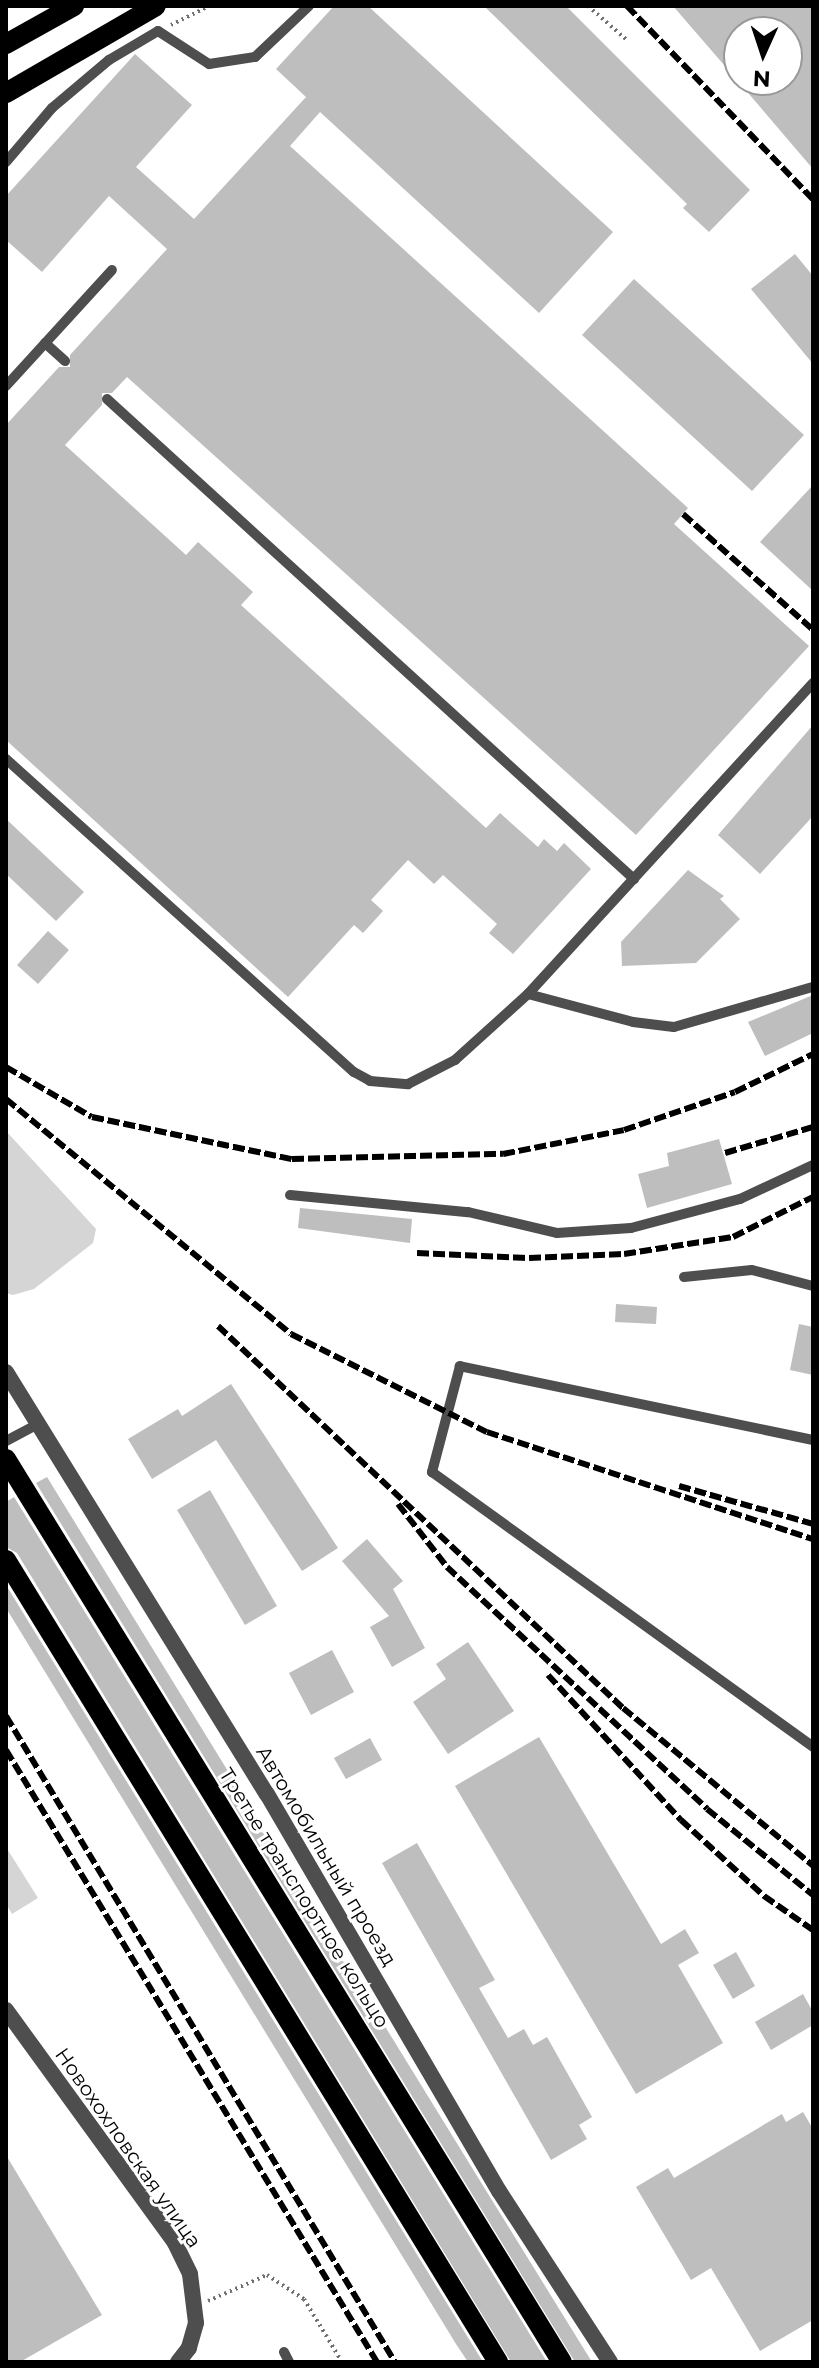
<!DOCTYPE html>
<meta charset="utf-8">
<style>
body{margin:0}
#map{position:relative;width:819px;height:2368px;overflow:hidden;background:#fff;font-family:Montserrat,sans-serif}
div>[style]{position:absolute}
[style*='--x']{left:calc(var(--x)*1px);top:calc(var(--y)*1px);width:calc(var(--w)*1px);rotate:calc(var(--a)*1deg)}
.green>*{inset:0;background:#d5d5d5}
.building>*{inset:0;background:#bebebe}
.path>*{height:4px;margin-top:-2px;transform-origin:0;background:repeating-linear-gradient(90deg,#707070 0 2px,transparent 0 6px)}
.service>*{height:10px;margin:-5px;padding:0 5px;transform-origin:5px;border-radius:5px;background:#4e4e4e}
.tertiary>*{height:16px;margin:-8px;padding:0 8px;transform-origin:8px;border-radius:8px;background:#4e4e4e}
.primary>*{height:20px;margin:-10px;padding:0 10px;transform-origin:10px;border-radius:10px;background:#000}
.rail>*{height:6px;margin-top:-3px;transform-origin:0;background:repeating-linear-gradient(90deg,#000 0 12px,transparent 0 16px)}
span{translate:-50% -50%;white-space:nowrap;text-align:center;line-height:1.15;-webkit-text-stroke:6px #fff;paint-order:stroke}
.street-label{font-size:20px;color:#000}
.frame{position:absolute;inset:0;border:8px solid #000;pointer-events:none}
.north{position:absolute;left:723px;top:16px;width:80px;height:80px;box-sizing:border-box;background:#fff;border:2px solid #999;border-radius:50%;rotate:183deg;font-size:22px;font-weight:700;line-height:32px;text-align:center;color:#000}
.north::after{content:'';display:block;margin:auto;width:28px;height:36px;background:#000;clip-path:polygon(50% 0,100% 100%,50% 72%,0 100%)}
</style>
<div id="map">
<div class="green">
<i style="clip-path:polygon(6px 1131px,96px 1229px,93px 1243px,34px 1289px,13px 1295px,6px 1293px)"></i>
<i style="clip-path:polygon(6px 1847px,38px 1898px,12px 1914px,6px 1904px)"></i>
</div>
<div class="building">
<i style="clip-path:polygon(334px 6px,368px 6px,613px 232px,539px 313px,320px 112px,290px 146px,688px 508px,674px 524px,809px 646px,636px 835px,127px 377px,112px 393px,102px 393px,102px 405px,65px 445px,186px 555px,198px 542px,253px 592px,241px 605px,486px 828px,500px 813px,538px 847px,544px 839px,557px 851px,564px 843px,591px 869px,513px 954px,489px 933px,497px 924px,443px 875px,434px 884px,408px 860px,371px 900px,383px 911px,363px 933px,354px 925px,288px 997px,6px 740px,6px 425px,59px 367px,70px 367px,70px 355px,167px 249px,109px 196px,42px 272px,6px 240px,6px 196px,135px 54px,192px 105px,136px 167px,194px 219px,306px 97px,276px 69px)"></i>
<i style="clip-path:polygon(484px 6px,566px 6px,750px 190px,709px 232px,683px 208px,687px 204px)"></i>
<i style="clip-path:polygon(evenodd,673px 6px,813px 6px,813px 169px,737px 80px,673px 6px,739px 32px,787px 32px,787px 80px,739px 80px,739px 32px)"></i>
<i style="clip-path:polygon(795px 254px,813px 276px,813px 364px,751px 289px)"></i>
<i style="clip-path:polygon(634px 279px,804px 435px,752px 491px,582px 335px)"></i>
<i style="clip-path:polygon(813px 485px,813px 591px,760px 542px)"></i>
<i style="clip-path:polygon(813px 725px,813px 816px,760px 874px,718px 835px)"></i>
<i style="clip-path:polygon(6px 819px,84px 892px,56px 921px,6px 874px)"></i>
<i style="clip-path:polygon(688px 870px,724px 896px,720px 899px,740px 919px,696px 963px,622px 966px,621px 942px)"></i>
<i style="clip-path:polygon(48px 931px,69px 950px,38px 984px,17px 965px)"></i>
<i style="clip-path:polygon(813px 995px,813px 1033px,765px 1056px,748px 1022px)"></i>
<i style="clip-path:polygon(719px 1139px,732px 1184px,647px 1208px,638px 1174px,669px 1166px,667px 1153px)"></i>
<i style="clip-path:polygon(300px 1208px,412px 1219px,410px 1243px,298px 1228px)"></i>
<i style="clip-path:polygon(616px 1304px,657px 1307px,656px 1324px,615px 1322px)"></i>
<i style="clip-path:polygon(799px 1324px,813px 1327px,813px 1375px,790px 1370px)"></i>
<i style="clip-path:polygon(231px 1384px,338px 1548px,302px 1571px,216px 1440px,152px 1479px,128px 1439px,178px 1409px,182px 1416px)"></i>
<i style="clip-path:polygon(47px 1477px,490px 2197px,592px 2362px,575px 2362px,36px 1483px)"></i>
<i style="clip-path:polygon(210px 1490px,277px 1606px,245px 1625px,177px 1510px)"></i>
<i style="clip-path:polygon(14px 1497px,547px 2362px,511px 2362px,17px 1553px,6px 1547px,6px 1502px)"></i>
<i style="clip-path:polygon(367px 1539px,403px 1581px,393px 1589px,425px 1648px,392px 1667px,370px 1627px,389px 1616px,342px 1561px)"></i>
<i style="clip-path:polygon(6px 1585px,483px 2362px,468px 2362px,456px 2344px,6px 1608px)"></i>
<i style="clip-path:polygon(468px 1642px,514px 1711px,448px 1754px,413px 1702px,446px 1679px,436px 1664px)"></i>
<i style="clip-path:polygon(332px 1650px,354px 1692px,311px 1715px,289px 1673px)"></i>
<i style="clip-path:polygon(539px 1737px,661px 1944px,685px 1929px,699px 1953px,678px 1965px,723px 2043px,636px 2094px,455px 1786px)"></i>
<i style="clip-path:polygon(370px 1738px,382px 1760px,346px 1779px,334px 1758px)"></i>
<i style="clip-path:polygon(417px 1843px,495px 1980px,479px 1988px,508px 2038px,524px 2029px,533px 2045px,547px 2037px,592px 2117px,579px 2125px,587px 2139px,551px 2160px,382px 1863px)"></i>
<i style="clip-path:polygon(736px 1952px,755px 1986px,733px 1999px,713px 1965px)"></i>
<i style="clip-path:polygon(803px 1994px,813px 2012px,813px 2025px,771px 2050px,755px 2022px)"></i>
<i style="clip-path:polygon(803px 2112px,813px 2129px,813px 2320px,760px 2351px,711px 2268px,691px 2280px,636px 2187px,668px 2168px,674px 2178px,782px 2114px,786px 2122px)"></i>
<i style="clip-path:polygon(6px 2155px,102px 2315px,20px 2362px,6px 2362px)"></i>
</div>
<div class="path">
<i style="--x:588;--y:6;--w:52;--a:41.1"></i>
<i style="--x:171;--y:25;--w:42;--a:-26.6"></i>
<i style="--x:208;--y:2301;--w:64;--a:-23.8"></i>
<i style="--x:267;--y:2275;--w:44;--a:33"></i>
<i style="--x:304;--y:2299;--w:74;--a:58.9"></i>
</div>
<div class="service">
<i style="--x:6;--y:162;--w:71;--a:-49.6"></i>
<i style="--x:52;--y:108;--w:75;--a:-40.1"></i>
<i style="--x:109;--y:60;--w:57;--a:-30.6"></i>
<i style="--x:158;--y:31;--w:61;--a:32.9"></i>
<i style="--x:209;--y:64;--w:47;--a:-8.7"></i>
<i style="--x:255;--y:57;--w:74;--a:-43.4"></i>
<i style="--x:45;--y:343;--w:27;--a:42"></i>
<i style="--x:6;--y:386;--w:157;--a:-47.6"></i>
<i style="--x:107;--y:399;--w:713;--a:42.33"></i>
<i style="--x:6;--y:759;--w:468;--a:42"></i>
<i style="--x:354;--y:1072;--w:18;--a:29"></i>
<i style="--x:370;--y:1081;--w:38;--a:5"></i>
<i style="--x:408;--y:1084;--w:53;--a:-27.1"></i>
<i style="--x:455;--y:1060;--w:98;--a:-42.1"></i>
<i style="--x:528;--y:994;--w:422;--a:-47.5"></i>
<i style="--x:528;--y:994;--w:109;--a:14.9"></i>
<i style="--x:633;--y:1022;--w:41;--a:7"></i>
<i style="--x:674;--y:1027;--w:145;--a:-16.1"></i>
<i style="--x:290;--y:1195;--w:179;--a:5.5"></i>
<i style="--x:468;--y:1212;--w:91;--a:13.3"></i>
<i style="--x:557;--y:1233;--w:74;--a:-3.9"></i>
<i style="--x:631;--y:1228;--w:113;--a:-14.9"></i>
<i style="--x:740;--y:1199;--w:81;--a:-25"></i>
<i style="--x:684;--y:1277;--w:68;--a:-5.9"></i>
<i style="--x:752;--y:1270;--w:63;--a:14.7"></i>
<i style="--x:813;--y:1440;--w:361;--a:-168.2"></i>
<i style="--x:460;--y:1366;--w:110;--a:104.8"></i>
<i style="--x:432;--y:1472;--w:470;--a:35.8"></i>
<i style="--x:6;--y:1441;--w:36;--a:-28"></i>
<i style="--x:284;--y:2352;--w:11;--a:63"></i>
</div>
<div class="tertiary">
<i style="--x:6;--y:1372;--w:496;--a:58.3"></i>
<i style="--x:267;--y:1794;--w:460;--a:59.7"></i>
<i style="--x:499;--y:2191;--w:204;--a:57"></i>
<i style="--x:6;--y:2010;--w:288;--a:54"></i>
<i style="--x:175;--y:2243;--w:34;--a:64"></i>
<i style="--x:190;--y:2274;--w:49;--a:83"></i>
<i style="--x:196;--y:2323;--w:26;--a:106"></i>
<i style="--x:189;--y:2348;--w:18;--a:128"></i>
</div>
<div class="primary">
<i style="--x:6;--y:44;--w:78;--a:-29.2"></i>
<i style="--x:6;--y:93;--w:173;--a:-30.1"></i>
<i style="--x:6;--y:1459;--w:1060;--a:58.38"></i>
<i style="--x:6;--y:1560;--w:941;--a:58.47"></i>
</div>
<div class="rail">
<i style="--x:627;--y:6;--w:268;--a:46.1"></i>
<i style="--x:683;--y:514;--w:174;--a:41.7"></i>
<i style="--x:6;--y:1067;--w:99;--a:30.2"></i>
<i style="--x:92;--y:1117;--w:204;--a:11.9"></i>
<i style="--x:292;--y:1159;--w:211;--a:-1.4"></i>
<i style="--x:503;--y:1154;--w:123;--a:-11.2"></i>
<i style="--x:624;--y:1130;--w:117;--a:-18.9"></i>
<i style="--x:735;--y:1092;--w:87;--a:-26"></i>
<i style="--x:6;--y:1099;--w:369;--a:39.5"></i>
<i style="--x:291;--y:1334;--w:219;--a:26.6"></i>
<i style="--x:487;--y:1432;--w:343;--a:18.2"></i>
<i style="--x:725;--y:1153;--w:92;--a:-16.5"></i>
<i style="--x:417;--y:1253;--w:112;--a:2.6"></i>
<i style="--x:529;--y:1258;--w:95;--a:-2.4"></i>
<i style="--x:624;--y:1254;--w:110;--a:-8.9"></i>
<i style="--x:733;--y:1237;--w:89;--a:-26.6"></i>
<i style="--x:218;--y:1326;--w:557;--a:43.33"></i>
<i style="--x:623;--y:1708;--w:247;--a:39.7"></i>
<i style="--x:679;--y:1486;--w:139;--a:15.8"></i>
<i style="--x:398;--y:1504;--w:80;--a:52.1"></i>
<i style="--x:447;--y:1567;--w:355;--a:42.9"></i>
<i style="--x:707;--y:1809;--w:136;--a:39.1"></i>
<i style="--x:548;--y:1675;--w:197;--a:47.5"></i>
<i style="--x:681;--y:1820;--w:113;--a:42.5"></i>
<i style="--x:764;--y:1896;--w:60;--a:34.8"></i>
<i style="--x:6;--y:1716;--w:754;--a:58.95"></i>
<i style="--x:6;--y:1750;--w:716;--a:58.78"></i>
</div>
<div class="street-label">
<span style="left:326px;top:1856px;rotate:59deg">Автомобильный проезд</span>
<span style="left:304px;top:1898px;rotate:58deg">Третье транспортное кольцо</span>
<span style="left:128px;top:2148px;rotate:55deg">Новохохловская улица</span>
</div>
<div class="frame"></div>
<div class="north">N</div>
</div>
